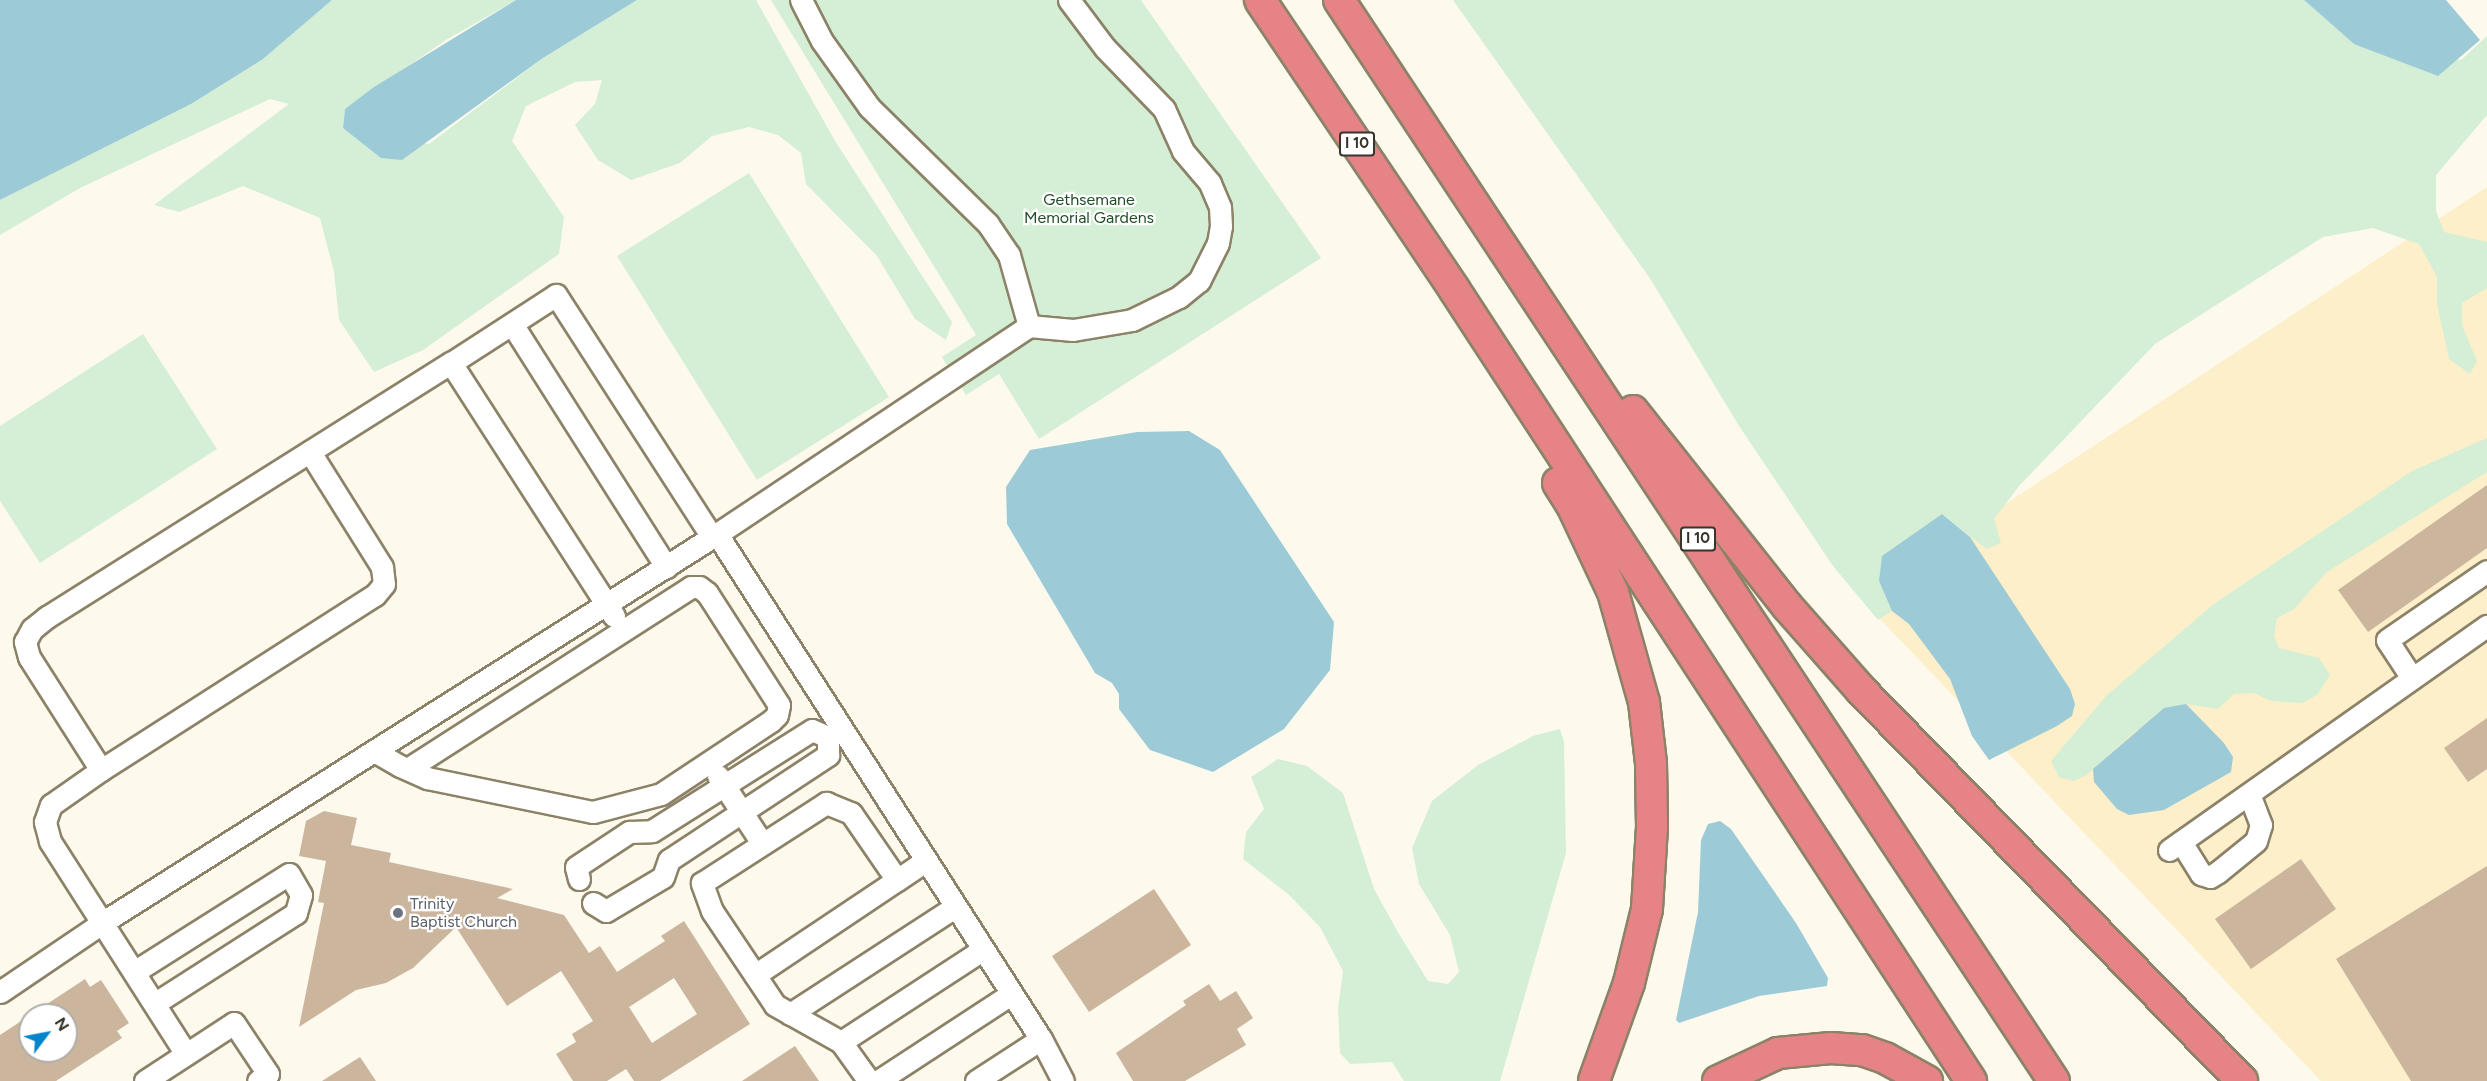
<!DOCTYPE html>
<style>
body{margin:0}
#map{position:relative;width:2487px;height:1081px;overflow:hidden;background:#fdf9ed;font-family:Figtree,sans-serif}
div>[style]{position:absolute}
[style*='--x']{left:calc(var(--x)*1px);top:calc(var(--y)*1px);width:calc(var(--w)*1px);rotate:calc(var(--a)*1deg)}
.built>*{inset:0;background:#fdefc9}
.green>*{inset:0;background:#d4efd5}
.water>*{inset:0;background:#9ccbd7}
.building>*{inset:0;background:#cbb59d}
.roads{filter:drop-shadow(2px 0 #8c8267) drop-shadow(-2px 0 #8c8267) drop-shadow(0 2px #8c8267) drop-shadow(0 -2px #8c8267)}
.minor>*{height:21px;margin:-10.5px;padding:0 10.5px;transform-origin:10.5px;border-radius:10.5px;background:#fff}
.highway>*{height:30px;margin:-15px;padding:0 15px;transform-origin:15px;border-radius:15px;background:#e58387}
.dots>*{width:16px;height:16px;translate:-50% -50%;box-sizing:border-box;border:3px solid #fff;border-radius:50%}
span{translate:-50% -50%;white-space:nowrap;text-align:center;line-height:1.15;-webkit-text-stroke:4.5px #fff;paint-order:stroke}
.shield-label span{padding:2px 4px;background:#fff;border:2px solid;border-radius:4px;-webkit-text-stroke-width:0}
.shield-label{font-size:15px;color:#393429;font-weight:700}
.park-label{font-size:16px;color:#204d25}
.worship-label{font-size:16px;color:#5b616d}
.left{translate:0 -50%;text-align:left}
.north{position:absolute;left:18px;top:1003px;width:60px;height:60px;box-sizing:border-box;background:#fff;border:2px solid #b0aea9;border-radius:50%;rotate:58deg;font-size:16px;font-weight:700;line-height:24px;text-align:center;color:#393429}
.north::after{content:'';display:block;margin:auto;width:21px;height:27px;background:#0085cc;clip-path:polygon(50% 0,100% 100%,50% 72%,0 100%)}
</style>
<div id="map">
<div class="built">
<i style="clip-path:polygon(2487px 187px,2487px 1081px,2321px 1081px,1861px 599px)"></i>
</div>
<div class="green">
<i style="clip-path:polygon(332px 0,516px 0,446px 40px,345px 109px,343px 128px,358px 138px,429px 144px,543px 58px,637px 0,756px 0,835px 141px,952px 322px,946px 340px,915px 319px,877px 256px,806px 184px,801px 153px,778px 135px,749px 127px,712px 136px,680px 163px,631px 180px,598px 160px,575px 125px,595px 104px,602px 80px,575px 82px,526px 106px,512px 141px,564px 217px,559px 254px,423px 350px,374px 372px,339px 320px,334px 272px,320px 218px,243px 186px,179px 212px,154px 205px,289px 104px,270px 99px,80px 188px,0 235px,0 200px,191px 104px,263px 59px)"></i>
<i style="clip-path:polygon(771px 0,1141px 0,1321px 258px,1039px 439px,999px 374px,966px 395px,942px 357px,976px 335px)"></i>
<i style="clip-path:polygon(1453px 0,2304px 0,2354px 44px,2461px 60px,2487px 36px,2487px 115px,2436px 175px,2436px 211px,2444px 232px,2487px 242px,2487px 288px,2462px 303px,2462px 325px,2477px 361px,2470px 374px,2449px 359px,2437px 304px,2437px 277px,2419px 244px,2373px 228px,2323px 237px,2155px 344px,2019px 486px,1994px 519px,2001px 543px,1986px 549px,1942px 514px,1879px 581px,1892px 611px,1878px 620px,1833px 566px,1739px 426px,1651px 280px)"></i>
<i style="clip-path:polygon(749px 173px,889px 397px,757px 480px,617px 256px)"></i>
<i style="clip-path:polygon(143px 334px,217px 449px,40px 563px,0 501px,0 426px)"></i>
<i style="clip-path:polygon(2487px 438px,2487px 472px,2327px 572px,2294px 609px,2277px 618px,2274px 636px,2279px 648px,2319px 658px,2330px 675px,2317px 695px,2302px 703px,2271px 701px,2254px 693px,2234px 694px,2218px 709px,2186px 704px,2133px 733px,2087px 775px,2073px 781px,2059px 777px,2051px 761px,2106px 696px,2215px 603px,2412px 471px)"></i>
<i style="clip-path:polygon(1560px 729px,1564px 742px,1566px 853px,1500px 1081px,1404px 1081px,1392px 1062px,1350px 1064px,1340px 1053px,1338px 1008px,1343px 971px,1320px 927px,1288px 894px,1243px 859px,1246px 832px,1264px 809px,1251px 777px,1278px 759px,1307px 766px,1343px 793px,1374px 889px,1399px 934px,1428px 981px,1448px 984px,1459px 972px,1450px 935px,1419px 884px,1412px 848px,1432px 801px,1478px 765px,1533px 736px)"></i>
</div>
<div class="water">
<i style="clip-path:polygon(0 0,332px 0,263px 59px,191px 104px,0 200px)"></i>
<i style="clip-path:polygon(516px 0,637px 0,543px 58px,402px 160px,381px 158px,343px 128px,345px 109px,374px 87px)"></i>
<i style="clip-path:polygon(2304px 0,2446px 0,2480px 40px,2438px 76px,2354px 44px)"></i>
<i style="clip-path:polygon(1189px 431px,1220px 450px,1334px 622px,1330px 670px,1284px 729px,1213px 772px,1150px 750px,1119px 709px,1119px 694px,1112px 683px,1095px 673px,1007px 524px,1006px 487px,1030px 450px,1137px 432px)"></i>
<i style="clip-path:polygon(1942px 514px,1970px 537px,2070px 689px,2075px 704px,2072px 716px,2057px 726px,1989px 760px,1972px 736px,1950px 679px,1909px 624px,1892px 611px,1879px 581px,1882px 556px)"></i>
<i style="clip-path:polygon(2186px 704px,2224px 743px,2233px 757px,2231px 772px,2164px 810px,2129px 815px,2117px 809px,2094px 782px,2093px 769px,2164px 708px)"></i>
<i style="clip-path:polygon(1720px 821px,1731px 829px,1796px 923px,1828px 978px,1827px 986px,1759px 996px,1679px 1023px,1676px 1020px,1698px 912px,1701px 840px,1708px 824px)"></i>
</div>
<div class="building">
<i style="clip-path:polygon(2487px 485px,2487px 548px,2368px 632px,2338px 590px)"></i>
<i style="clip-path:polygon(2487px 718px,2487px 769px,2468px 782px,2444px 748px)"></i>
<i style="clip-path:polygon(evenodd,324px 811px,357px 818px,351px 845px,391px 853px,389px 862px,513px 889px,497px 898px,564px 915px,589px 953px,600px 946px,617px 972px,665px 941px,661px 936px,684px 921px,750px 1024px,660px 1081px,634px 1081px,626px 1069px,607px 1081px,573px 1081px,556px 1054px,576px 1042px,572px 1034px,593px 1021px,561px 971px,507px 1006px,456px 927px,413px 968px,386px 983px,356px 990px,299px 1027px,324px 903px,318px 902px,326px 861px,299px 856px,306px 821px,324px 811px,674px 978px,697px 1014px,652px 1043px,629px 1007px,674px 978px)"></i>
<i style="clip-path:polygon(2301px 859px,2336px 909px,2251px 969px,2215px 919px)"></i>
<i style="clip-path:polygon(2487px 866px,2487px 1081px,2411px 1081px,2336px 959px)"></i>
<i style="clip-path:polygon(1154px 889px,1191px 945px,1089px 1012px,1052px 956px)"></i>
<i style="clip-path:polygon(evenodd,85px 979px,90px 987px,101px 980px,129px 1023px,117px 1031px,122px 1038px,56px 1081px,0 1081px,0 1035px,85px 979px,30px 1015px,66px 1015px,66px 1051px,30px 1051px,30px 1015px)"></i>
<i style="clip-path:polygon(1209px 984px,1220px 1001px,1236px 991px,1253px 1018px,1237px 1029px,1246px 1045px,1185px 1081px,1133px 1081px,1116px 1053px,1186px 1005px,1183px 1001px)"></i>
<i style="clip-path:polygon(795px 1046px,819px 1081px,742px 1081px)"></i>
<i style="clip-path:polygon(360px 1057px,376px 1081px,322px 1081px)"></i>
</div>
<div class="roads">
<div class="minor">
<i style="--x:801;--y:0;--w:46;--a:62.9"></i>
<i style="--x:822;--y:41;--w:81;--a:54.5"></i>
<i style="--x:869;--y:107;--w:167;--a:44.5"></i>
<i style="--x:988;--y:224;--w:37;--a:56"></i>
<i style="--x:1009;--y:255;--w:74;--a:74.3"></i>
<i style="--x:512;--y:324;--w:288;--a:57.6"></i>
<i style="--x:717;--y:534;--w:600;--a:57.32"></i>
<i style="--x:1041;--y:1039;--w:47;--a:62.4"></i>
<i style="--x:614;--y:616;--w:301;--a:-122.8"></i>
<i style="--x:451;--y:363;--w:125;--a:-32.9"></i>
<i style="--x:556;--y:295;--w:288;--a:57.2"></i>
<i style="--x:2412;--y:678;--w:45;--a:-123.3"></i>
<i style="--x:2387;--y:640;--w:121;--a:-34.6"></i>
<i style="--x:374;--y:751;--w:30;--a:30"></i>
<i style="--x:400;--y:766;--w:30;--a:24"></i>
<i style="--x:427;--y:778;--w:169;--a:11.6"></i>
<i style="--x:593;--y:812;--w:70;--a:-14.8"></i>
<i style="--x:661;--y:794;--w:132;--a:-33.6"></i>
<i style="--x:771;--y:721;--w:8;--a:-45"></i>
<i style="--x:777;--y:715;--w:10;--a:-79"></i>
<i style="--x:779;--y:705;--w:133;--a:-122.7"></i>
<i style="--x:707;--y:593;--w:10;--a:-143"></i>
<i style="--x:699;--y:587;--w:8;--a:180"></i>
<i style="--x:691;--y:587;--w:336;--a:147.3"></i>
<i style="--x:101;--y:770;--w:325;--a:-32.6"></i>
<i style="--x:375;--y:595;--w:14;--a:-51"></i>
<i style="--x:384;--y:584;--w:17;--a:-97"></i>
<i style="--x:382;--y:567;--w:136;--a:-122.1"></i>
<i style="--x:718;--y:776;--w:80;--a:56.7"></i>
<i style="--x:2181;--y:842;--w:38;--a:58"></i>
<i style="--x:2201;--y:874;--w:9;--a:18"></i>
<i style="--x:2210;--y:877;--w:9;--a:-32"></i>
<i style="--x:2218;--y:872;--w:49;--a:-39.2"></i>
<i style="--x:2256;--y:841;--w:17;--a:-73"></i>
<i style="--x:2261;--y:825;--w:33;--a:-111"></i>
<i style="--x:2169;--y:850;--w:389;--a:-35.2"></i>
<i style="--x:579;--y:879;--w:12;--a:-104"></i>
<i style="--x:576;--y:867;--w:64;--a:-33.4"></i>
<i style="--x:629;--y:832;--w:23;--a:-2"></i>
<i style="--x:652;--y:831;--w:189;--a:-32.3"></i>
<i style="--x:812;--y:730;--w:17;--a:24"></i>
<i style="--x:593;--y:903;--w:15;--a:32"></i>
<i style="--x:606;--y:911;--w:66;--a:-30.8"></i>
<i style="--x:663;--y:877;--w:18;--a:-71"></i>
<i style="--x:669;--y:860;--w:191;--a:-33.4"></i>
<i style="--x:828;--y:755;--w:18;--a:-90"></i>
<i style="--x:134;--y:972;--w:183;--a:-32.3"></i>
<i style="--x:289;--y:874;--w:24;--a:60"></i>
<i style="--x:301;--y:895;--w:19;--a:106"></i>
<i style="--x:296;--y:913;--w:167;--a:147.4"></i>
<i style="--x:755;--y:975;--w:171;--a:-33.8"></i>
<i style="--x:0;--y:992;--w:130;--a:-34.1"></i>
<i style="--x:108;--y:919;--w:720;--a:-32.3"></i>
<i style="--x:717;--y:534;--w:375;--a:-33.7"></i>
<i style="--x:1029;--y:326;--w:44;--a:5.2"></i>
<i style="--x:1073;--y:330;--w:60;--a:-9.6"></i>
<i style="--x:1132;--y:320;--w:52;--a:-26.1"></i>
<i style="--x:1179;--y:297;--w:26;--a:-39"></i>
<i style="--x:1199;--y:281;--w:42;--a:-63.4"></i>
<i style="--x:1218;--y:243;--w:17;--a:-80"></i>
<i style="--x:1221;--y:226;--w:19;--a:-93"></i>
<i style="--x:1220;--y:207;--w:26;--a:-113"></i>
<i style="--x:1210;--y:183;--w:42;--a:-130.2"></i>
<i style="--x:1183;--y:151;--w:46;--a:-114.3"></i>
<i style="--x:1164;--y:109;--w:85;--a:-134"></i>
<i style="--x:1105;--y:48;--w:60;--a:-126.9"></i>
<i style="--x:790;--y:1014;--w:197;--a:-33"></i>
<i style="--x:841;--y:1042;--w:168;--a:-33.1"></i>
<i style="--x:186;--y:1054;--w:253;--a:-122.6"></i>
<i style="--x:50;--y:841;--w:20;--a:-105"></i>
<i style="--x:45;--y:822;--w:18;--a:-71"></i>
<i style="--x:51;--y:805;--w:61;--a:-35"></i>
<i style="--x:101;--y:770;--w:134;--a:-122.5"></i>
<i style="--x:29;--y:657;--w:16;--a:-105"></i>
<i style="--x:25;--y:642;--w:15;--a:-62"></i>
<i style="--x:32;--y:629;--w:19;--a:-39"></i>
<i style="--x:47;--y:617;--w:477;--a:-32.2"></i>
<i style="--x:145;--y:1081;--w:106;--a:-33.1"></i>
<i style="--x:234;--y:1023;--w:61;--a:56.3"></i>
<i style="--x:268;--y:1074;--w:12;--a:145"></i>
<i style="--x:869;--y:1081;--w:48;--a:-125.7"></i>
<i style="--x:841;--y:1042;--w:76;--a:-150.7"></i>
<i style="--x:775;--y:1005;--w:113;--a:-123.8"></i>
<i style="--x:712;--y:911;--w:30;--a:-110"></i>
<i style="--x:702;--y:883;--w:148;--a:-32.8"></i>
<i style="--x:826;--y:803;--w:27;--a:22"></i>
<i style="--x:851;--y:813;--w:81;--a:55.5"></i>
<i style="--x:897;--y:880;--w:34;--a:-34"></i>
<i style="--x:878;--y:1081;--w:159;--a:-33.2"></i>
<i style="--x:976;--y:1081;--w:77;--a:-32.9"></i>
</div>
<div class="highway">
<i style="--x:1260;--y:0;--w:348;--a:56.1"></i>
<i style="--x:1454;--y:289;--w:946;--a:56.86"></i>
<i style="--x:1339;--y:0;--w:1296;--a:56.52"></i>
<i style="--x:1633;--y:411;--w:248;--a:51.7"></i>
<i style="--x:1787;--y:606;--w:112;--a:48.6"></i>
<i style="--x:1861;--y:690;--w:546;--a:45.74"></i>
<i style="--x:1558;--y:483;--w:26;--a:58"></i>
<i style="--x:1572;--y:505;--w:96;--a:64.8"></i>
<i style="--x:1613;--y:592;--w:114;--a:74.3"></i>
<i style="--x:1644;--y:702;--w:61;--a:83.5"></i>
<i style="--x:1651;--y:763;--w:64;--a:89.1"></i>
<i style="--x:1652;--y:827;--w:82;--a:93.5"></i>
<i style="--x:1647;--y:909;--w:76;--a:103.7"></i>
<i style="--x:1629;--y:983;--w:104;--a:109.7"></i>
<i style="--x:1718;--y:1081;--w:66;--a:-25"></i>
<i style="--x:1778;--y:1053;--w:53;--a:-5.4"></i>
<i style="--x:1831;--y:1048;--w:31;--a:4"></i>
<i style="--x:1862;--y:1050;--w:24;--a:19"></i>
<i style="--x:1885;--y:1058;--w:48;--a:28.7"></i>
</div>
</div>
<div class="dots">
<i style="left:398px;top:913px;background:#6b7280"></i>
</div>
<div class="shield-label">
<span style="left:1357px;top:144px">I 10</span>
<span style="left:1698px;top:539px">I 10</span>
</div>
<div class="park-label">
<span style="left:1089px;top:209px">Gethsemane<br>Memorial Gardens</span>
</div>
<div class="worship-label">
<span class="left" style="left:410px;top:913px">Trinity<br>Baptist Church</span>
</div>
<div class="north">N</div>
</div>
